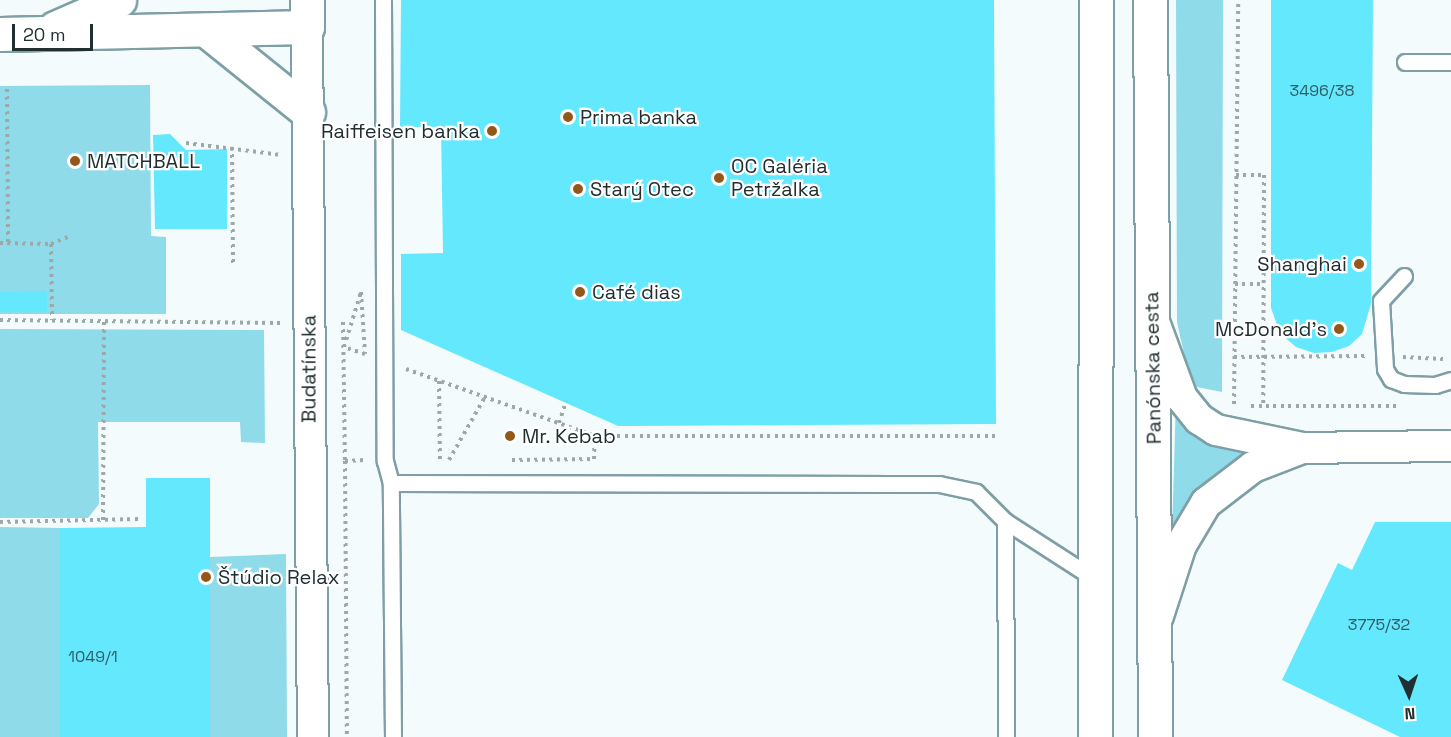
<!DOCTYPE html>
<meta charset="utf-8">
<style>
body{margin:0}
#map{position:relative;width:1451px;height:737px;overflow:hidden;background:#f4fbfc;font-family:"Space Grotesk",sans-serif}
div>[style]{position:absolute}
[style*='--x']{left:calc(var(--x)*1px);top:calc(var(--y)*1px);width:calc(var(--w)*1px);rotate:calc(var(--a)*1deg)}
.green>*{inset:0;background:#8fdbe9}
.building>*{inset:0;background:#64e8fe}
.path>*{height:4px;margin-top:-2px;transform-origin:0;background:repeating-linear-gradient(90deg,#9ea8a9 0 3px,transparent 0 7.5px)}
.roads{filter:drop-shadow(2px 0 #7d9fa5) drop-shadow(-2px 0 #7d9fa5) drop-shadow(0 2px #7d9fa5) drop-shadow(0 -2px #7d9fa5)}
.lane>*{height:15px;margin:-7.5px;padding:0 7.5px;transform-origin:7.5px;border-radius:7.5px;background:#fff}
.street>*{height:30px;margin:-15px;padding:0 15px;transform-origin:15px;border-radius:15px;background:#fff}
.secondary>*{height:33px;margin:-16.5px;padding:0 16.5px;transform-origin:16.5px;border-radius:16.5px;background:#fff}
.dots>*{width:16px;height:16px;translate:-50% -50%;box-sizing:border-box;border:3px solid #fff;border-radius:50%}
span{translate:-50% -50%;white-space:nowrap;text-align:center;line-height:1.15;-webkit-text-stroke:4.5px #fff;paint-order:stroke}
.number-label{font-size:16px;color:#325d64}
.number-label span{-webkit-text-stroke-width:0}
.poi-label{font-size:20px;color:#212f31}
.left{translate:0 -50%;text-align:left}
.right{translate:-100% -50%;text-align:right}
.street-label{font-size:20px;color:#212f31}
.north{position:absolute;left:1379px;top:665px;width:60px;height:60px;-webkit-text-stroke:4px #fff;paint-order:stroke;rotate:177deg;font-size:16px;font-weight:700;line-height:24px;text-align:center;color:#212f31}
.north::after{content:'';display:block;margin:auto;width:21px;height:27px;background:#212f31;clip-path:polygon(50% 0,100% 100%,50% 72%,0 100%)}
.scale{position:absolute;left:12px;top:24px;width:81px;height:27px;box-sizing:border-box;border:3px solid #212f31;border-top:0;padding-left:8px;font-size:18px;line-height:21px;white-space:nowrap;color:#212f31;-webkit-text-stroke:4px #fff;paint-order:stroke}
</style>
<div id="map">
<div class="green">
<i style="clip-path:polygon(1176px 0,1223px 0,1222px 392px,1197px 387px,1190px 381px,1177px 322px)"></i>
<i style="clip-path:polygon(150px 85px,151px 236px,166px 237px,166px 314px,0 314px,0 86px)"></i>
<i style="clip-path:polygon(0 329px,264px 330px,265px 443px,241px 442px,240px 422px,98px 422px,99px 504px,88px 518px,0 518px)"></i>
<i style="clip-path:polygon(1176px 397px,1252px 451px,1199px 490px,1172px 536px)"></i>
<i style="clip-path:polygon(0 527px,60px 528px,60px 737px,0 737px)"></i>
<i style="clip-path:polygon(286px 554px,287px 737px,210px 737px,210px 557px)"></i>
</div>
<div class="building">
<i style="clip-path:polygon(401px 0,994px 0,996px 424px,618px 426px,401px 330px,401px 254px,443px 253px,441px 127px,400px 127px)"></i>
<i style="clip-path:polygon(1271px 0,1373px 0,1371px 304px,1362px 334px,1349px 346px,1332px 352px,1314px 353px,1296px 347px,1280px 333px,1271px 308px)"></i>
<i style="clip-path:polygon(170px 134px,186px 150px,227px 149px,227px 229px,155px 229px,153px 135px)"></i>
<i style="clip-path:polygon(47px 291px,47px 312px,0 312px,0 292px)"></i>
<i style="clip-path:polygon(146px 478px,210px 478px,210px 737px,60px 737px,60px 528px,146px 527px)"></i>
<i style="clip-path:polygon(1375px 522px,1451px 522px,1451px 737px,1400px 737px,1282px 680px,1338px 563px,1352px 570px)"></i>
</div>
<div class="path">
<i style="--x:7;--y:89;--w:154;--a:89.6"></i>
<i style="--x:186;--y:143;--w:96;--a:7.2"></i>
<i style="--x:232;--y:147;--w:116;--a:89.5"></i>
<i style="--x:1236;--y:175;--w:28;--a:0"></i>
<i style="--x:1264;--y:175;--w:231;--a:90.2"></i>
<i style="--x:0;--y:243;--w:51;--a:1.1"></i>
<i style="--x:51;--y:244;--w:21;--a:-23"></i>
<i style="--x:51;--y:244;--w:76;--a:89.2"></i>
<i style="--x:1235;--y:284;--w:29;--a:0"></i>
<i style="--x:361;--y:292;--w:62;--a:86.3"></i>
<i style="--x:365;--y:354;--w:22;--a:-162"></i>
<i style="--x:344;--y:347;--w:58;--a:-72.8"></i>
<i style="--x:0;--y:320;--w:281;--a:0.6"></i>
<i style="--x:343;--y:322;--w:139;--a:89.2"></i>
<i style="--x:345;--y:461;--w:20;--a:-3"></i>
<i style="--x:1234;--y:357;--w:132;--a:-0.4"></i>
<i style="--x:1403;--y:357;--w:40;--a:2.9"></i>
<i style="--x:406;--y:369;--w:201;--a:19.5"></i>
<i style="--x:439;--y:381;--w:79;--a:89.3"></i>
<i style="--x:1234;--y:404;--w:404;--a:-89.4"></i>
<i style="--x:1251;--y:406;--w:149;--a:0"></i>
<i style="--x:559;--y:423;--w:23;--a:-72"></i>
<i style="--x:449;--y:460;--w:73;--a:-60.3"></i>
<i style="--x:512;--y:460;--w:82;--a:-0.7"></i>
<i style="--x:594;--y:459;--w:23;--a:-88"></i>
<i style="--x:595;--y:436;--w:405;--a:0"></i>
<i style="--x:345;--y:461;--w:276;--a:89.6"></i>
<i style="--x:103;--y:520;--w:199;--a:-89.7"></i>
<i style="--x:0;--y:522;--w:139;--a:-1.2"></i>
</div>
<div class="roads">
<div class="lane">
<i style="--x:383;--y:0;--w:461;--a:89.8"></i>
<i style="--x:385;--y:461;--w:23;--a:75"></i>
<i style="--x:1405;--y:62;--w:46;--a:0"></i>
<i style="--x:1404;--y:276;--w:34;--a:133"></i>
<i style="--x:1381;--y:301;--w:68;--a:86.6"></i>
<i style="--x:1385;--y:369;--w:12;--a:59"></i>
<i style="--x:1391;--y:379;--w:14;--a:21"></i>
<i style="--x:1404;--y:384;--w:31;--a:2"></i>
<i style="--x:1435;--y:385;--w:17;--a:-17"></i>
<i style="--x:1005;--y:521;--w:216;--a:89.7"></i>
<i style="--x:393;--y:737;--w:254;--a:-90.5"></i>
<i style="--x:391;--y:483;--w:548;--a:0.1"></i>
<i style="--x:939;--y:484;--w:38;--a:12"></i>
<i style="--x:976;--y:492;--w:41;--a:45"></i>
<i style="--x:1005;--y:521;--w:107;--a:32.8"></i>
</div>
<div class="street">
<i style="--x:307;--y:27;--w:710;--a:89.52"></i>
<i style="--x:1154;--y:322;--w:81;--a:69.8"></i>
<i style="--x:1182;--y:398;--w:27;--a:51"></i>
<i style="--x:1199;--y:419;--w:20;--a:33"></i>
<i style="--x:1216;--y:430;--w:88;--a:11.8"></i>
<i style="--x:1302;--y:448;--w:149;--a:-0.8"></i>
<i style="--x:1158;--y:616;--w:75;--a:-72.1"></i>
<i style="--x:1181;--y:545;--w:49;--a:-59.2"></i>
<i style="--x:1206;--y:503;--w:59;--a:-37.5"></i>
<i style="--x:1253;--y:467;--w:50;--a:-21"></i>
</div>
<div class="secondary">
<i style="--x:1150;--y:0;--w:737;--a:89.61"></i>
<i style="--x:55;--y:28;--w:70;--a:-23.6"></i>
<i style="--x:206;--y:30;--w:131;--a:38.8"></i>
<i style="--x:0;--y:34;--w:307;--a:-1.3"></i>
<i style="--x:307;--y:27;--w:27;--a:-90"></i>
<i style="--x:1095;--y:737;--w:737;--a:-89.92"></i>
</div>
</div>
<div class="dots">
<i style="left:568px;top:117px;background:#94571a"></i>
<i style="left:492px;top:131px;background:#94571a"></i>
<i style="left:75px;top:161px;background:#94571a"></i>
<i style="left:719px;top:178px;background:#94571a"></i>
<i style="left:578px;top:189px;background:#94571a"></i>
<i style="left:1359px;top:264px;background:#94571a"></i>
<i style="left:580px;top:292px;background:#94571a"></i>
<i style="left:1339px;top:329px;background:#94571a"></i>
<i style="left:510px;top:436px;background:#94571a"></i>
<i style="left:206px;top:577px;background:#94571a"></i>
</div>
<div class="number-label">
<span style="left:1322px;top:91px">3496/38</span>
<span style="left:1379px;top:625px">3775/32</span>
<span style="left:93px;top:657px">1049/1</span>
</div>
<div class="poi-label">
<span class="left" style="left:580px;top:117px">Prima banka</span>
<span class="right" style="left:480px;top:131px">Raiffeisen banka</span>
<span class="left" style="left:87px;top:161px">MATCHBALL</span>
<span class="left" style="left:731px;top:178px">OC Galéria<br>Petržalka</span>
<span class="left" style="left:590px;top:189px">Starý Otec</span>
<span class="right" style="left:1347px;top:264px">Shanghai</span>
<span class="left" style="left:592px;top:292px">Café dias</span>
<span class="right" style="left:1327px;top:329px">McDonald's</span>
<span class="left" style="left:522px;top:436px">Mr. Kebab</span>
<span class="left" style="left:218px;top:577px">Štúdio Relax</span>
</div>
<div class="street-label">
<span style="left:1153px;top:368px;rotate:-91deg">Panónska cesta</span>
<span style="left:309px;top:369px;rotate:-90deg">Budatínska</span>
</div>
<div class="north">N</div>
<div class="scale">20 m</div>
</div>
